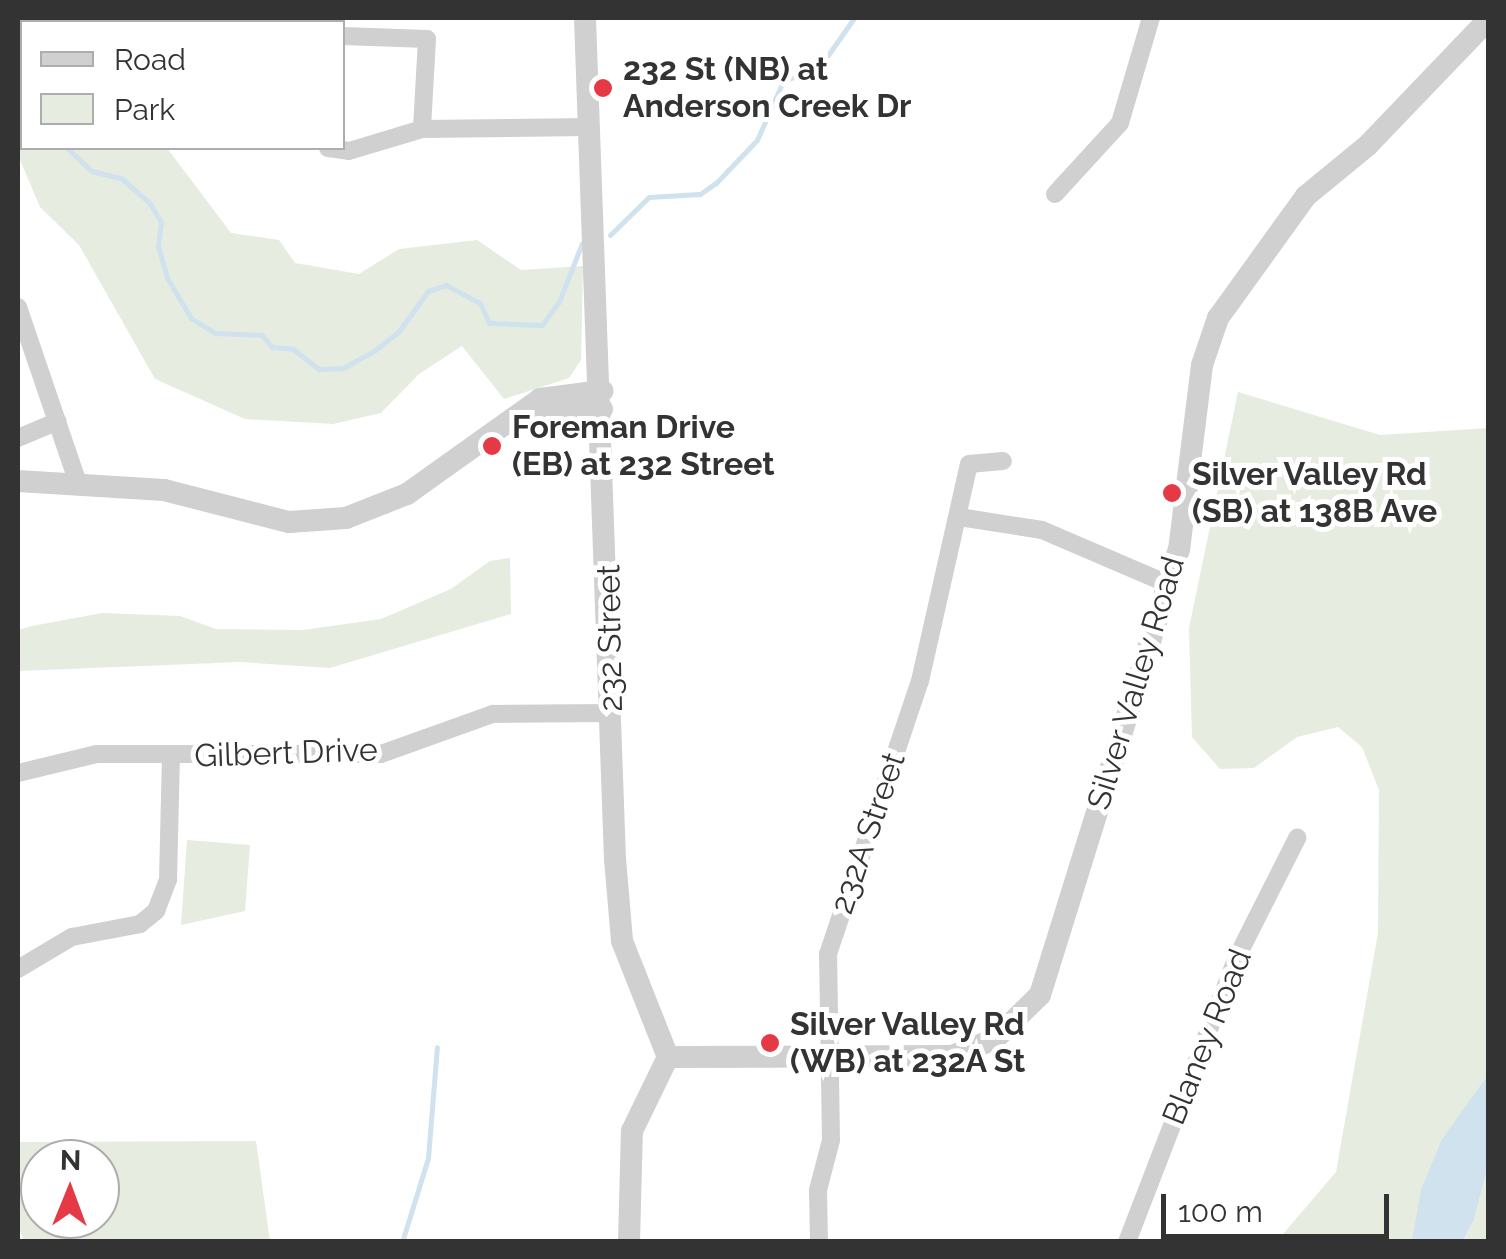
<!DOCTYPE html>
<style>
body{margin:0}
#map{position:relative;width:1506px;height:1259px;overflow:hidden;background:#fff;font-family:Raleway,sans-serif}
div>[style]{position:absolute}
[style*='--x']{left:calc(var(--x)*1px);top:calc(var(--y)*1px);width:calc(var(--w)*1px);rotate:calc(var(--a)*1deg)}
.green>*{inset:0;background:#e6ecdf}
.water>*{inset:0;background:#cfe2ee}
.stream>*{height:5px;margin:-2.5px;padding:0 2.5px;transform-origin:2.5px;border-radius:2.5px;background:#cfe2ee}
.minor>*{height:18px;margin:-9px;padding:0 9px;transform-origin:9px;border-radius:9px;background:#d0d0d0}
.tertiary>*{height:22px;margin:-11px;padding:0 11px;transform-origin:11px;border-radius:11px;background:#d0d0d0}
.dots>*{width:28px;height:28px;translate:-50% -50%;box-sizing:border-box;border:5px solid #fff;border-radius:50%}
span{translate:-50% -50%;white-space:nowrap;text-align:center;line-height:1.15;-webkit-text-stroke:10px #fff;paint-order:stroke}
.poi-label{font-size:32px;color:#333;font-weight:700}
.left{translate:0 -50%;text-align:left}
.street-label{font-size:32px;color:#333}
.frame{position:absolute;inset:0;border:20px solid #333;pointer-events:none}
.legend{position:absolute;left:20px;top:20px;width:325px;height:130px;box-sizing:border-box;background:#fff;border:2px solid #adadad;margin:0;padding:12px 18px;list-style:none;font-size:30px;color:#333}
.legend li{display:flex;align-items:center;gap:20px;height:50px}
.legend b{width:50px;border:2px solid #adadad}
.north{position:absolute;left:20px;top:1139px;width:100px;height:100px;box-sizing:border-box;background:#fff;border:2px solid #adadad;border-radius:50%;rotate:1deg;font-size:28px;font-weight:700;line-height:40px;text-align:center;color:#333}
.north::after{content:'';display:block;margin:auto;width:35px;height:45px;background:#e63946;clip-path:polygon(50% 0,100% 100%,50% 72%,0 100%)}
.scale{position:absolute;left:1161px;top:1194px;width:228px;height:45px;box-sizing:border-box;border:5px solid #333;border-top:0;padding-left:12px;font-size:30px;line-height:35px;white-space:nowrap;color:#333;-webkit-text-stroke:8px #fff;paint-order:stroke}
</style>
<div id="map">
<div class="green">
<i style="clip-path:polygon(18px 18px,122px 18px,22px 22px,22px 148px,167px 148px,231px 233px,279px 240px,295px 263px,359px 274px,399px 249px,477px 240px,521px 270px,583px 266px,581px 360px,569px 378px,504px 399px,462px 346px,419px 374px,381px 413px,333px 424px,245px 419px,155px 379px,79px 245px,40px 207px,18px 155px)"></i>
<i style="clip-path:polygon(1238px 392px,1380px 435px,1488px 428px,1488px 1075px,1434px 1160px,1412px 1241px,1277px 1241px,1336px 1172px,1378px 933px,1379px 790px,1362px 747px,1338px 727px,1297px 737px,1254px 768px,1220px 769px,1192px 737px,1189px 628px)"></i>
<i style="clip-path:polygon(510px 558px,511px 614px,330px 668px,241px 662px,18px 671px,18px 630px,32px 626px,102px 613px,180px 616px,216px 629px,303px 630px,381px 619px,451px 589px,490px 561px)"></i>
<i style="clip-path:polygon(187px 840px,250px 845px,245px 911px,181px 925px)"></i>
<i style="clip-path:polygon(evenodd,256px 1141px,270px 1241px,24px 1241px,18px 1227px,18px 1142px,256px 1141px,100px 1159px,100px 1219px,40px 1219px,40px 1159px,100px 1159px)"></i>
<i style="clip-path:polygon(1488px 1166px,1488px 1241px,1463px 1242px,1474px 1220px)"></i>
</div>
<div class="water">
<i style="clip-path:polygon(1488px 1075px,1488px 1166px,1474px 1220px,1463px 1241px,1412px 1241px,1421px 1190px,1442px 1139px)"></i>
</div>
<div class="stream">
<i style="--x:18;--y:27;--w:6;--a:51"></i>
<i style="--x:67;--y:148;--w:34;--a:43"></i>
<i style="--x:92;--y:171;--w:30;--a:14"></i>
<i style="--x:121;--y:178;--w:37;--a:41"></i>
<i style="--x:149;--y:202;--w:23;--a:59"></i>
<i style="--x:161;--y:222;--w:24;--a:97"></i>
<i style="--x:158;--y:246;--w:33;--a:74"></i>
<i style="--x:167;--y:278;--w:47;--a:59"></i>
<i style="--x:191;--y:318;--w:28;--a:32"></i>
<i style="--x:215;--y:333;--w:47;--a:2.4"></i>
<i style="--x:262;--y:335;--w:16;--a:50"></i>
<i style="--x:272;--y:347;--w:21;--a:5"></i>
<i style="--x:293;--y:349;--w:33;--a:38"></i>
<i style="--x:319;--y:369;--w:24;--a:-2"></i>
<i style="--x:343;--y:368;--w:37;--a:-29"></i>
<i style="--x:375;--y:350;--w:31;--a:-38"></i>
<i style="--x:399;--y:331;--w:49;--a:-54.1"></i>
<i style="--x:428;--y:291;--w:19;--a:-18"></i>
<i style="--x:446;--y:285;--w:38;--a:28"></i>
<i style="--x:480;--y:303;--w:22;--a:66"></i>
<i style="--x:489;--y:323;--w:53;--a:2.2"></i>
<i style="--x:542;--y:325;--w:29;--a:-54"></i>
<i style="--x:559;--y:302;--w:63;--a:-68.7"></i>
<i style="--x:610;--y:235;--w:54;--a:-44.3"></i>
<i style="--x:649;--y:197;--w:51;--a:-3.4"></i>
<i style="--x:700;--y:194;--w:19;--a:-35"></i>
<i style="--x:716;--y:183;--w:59;--a:-46.4"></i>
<i style="--x:757;--y:140;--w:64;--a:-66.2"></i>
<i style="--x:783;--y:81;--w:38;--a:-20"></i>
<i style="--x:819;--y:68;--w:61;--a:-55"></i>
<i style="--x:402;--y:1242;--w:88;--a:-72.8"></i>
<i style="--x:428;--y:1158;--w:111;--a:-85.4"></i>
</div>
<div class="minor">
<i style="--x:210;--y:18;--w:5;--a:53"></i>
<i style="--x:342;--y:36;--w:85;--a:2"></i>
<i style="--x:427;--y:39;--w:90;--a:93.2"></i>
<i style="--x:328;--y:148;--w:21;--a:8"></i>
<i style="--x:349;--y:151;--w:76;--a:-16.8"></i>
<i style="--x:422;--y:129;--w:167;--a:-0.7"></i>
<i style="--x:1055;--y:194;--w:96;--a:-47.5"></i>
<i style="--x:1120;--y:123;--w:109;--a:-73.6"></i>
<i style="--x:18;--y:307;--w:183;--a:71.2"></i>
<i style="--x:18;--y:438;--w:43;--a:-23"></i>
<i style="--x:959;--y:517;--w:84;--a:8.9"></i>
<i style="--x:1042;--y:530;--w:137;--a:23.2"></i>
<i style="--x:18;--y:773;--w:81;--a:-13.5"></i>
<i style="--x:97;--y:754;--w:284;--a:0"></i>
<i style="--x:381;--y:754;--w:119;--a:-19.7"></i>
<i style="--x:493;--y:714;--w:118;--a:-0.5"></i>
<i style="--x:18;--y:969;--w:63;--a:-30.7"></i>
<i style="--x:72;--y:937;--w:69;--a:-10.8"></i>
<i style="--x:140;--y:924;--w:21;--a:-39"></i>
<i style="--x:156;--y:911;--w:34;--a:-69"></i>
<i style="--x:168;--y:879;--w:123;--a:-88.6"></i>
<i style="--x:819;--y:1242;--w:52;--a:-91.1"></i>
<i style="--x:818;--y:1190;--w:52;--a:-75.4"></i>
<i style="--x:831;--y:1140;--w:186;--a:-90.9"></i>
<i style="--x:828;--y:954;--w:288;--a:-71.4"></i>
<i style="--x:920;--y:681;--w:222;--a:-77.3"></i>
<i style="--x:969;--y:464;--w:34;--a:-5"></i>
<i style="--x:1127;--y:1242;--w:303;--a:-68.9"></i>
<i style="--x:1236;--y:959;--w:136;--a:-63.2"></i>
</div>
<div class="tertiary">
<i style="--x:585;--y:18;--w:842;--a:87.96"></i>
<i style="--x:615;--y:859;--w:82;--a:85.1"></i>
<i style="--x:622;--y:941;--w:125;--a:68.4"></i>
<i style="--x:532;--y:411;--w:70;--a:-1.6"></i>
<i style="--x:18;--y:481;--w:146;--a:3.5"></i>
<i style="--x:164;--y:490;--w:129;--a:14.4"></i>
<i style="--x:289;--y:522;--w:57;--a:-4"></i>
<i style="--x:346;--y:518;--w:66;--a:-21.5"></i>
<i style="--x:407;--y:494;--w:163;--a:-35.5"></i>
<i style="--x:540;--y:399;--w:63;--a:-7.4"></i>
<i style="--x:668;--y:1057;--w:284;--a:-0.2"></i>
<i style="--x:952;--y:1056;--w:46;--a:-21.6"></i>
<i style="--x:995;--y:1039;--w:63;--a:-44.4"></i>
<i style="--x:1040;--y:995;--w:466;--a:-72.7"></i>
<i style="--x:1179;--y:550;--w:186;--a:-82.9"></i>
<i style="--x:1202;--y:365;--w:50;--a:-71.2"></i>
<i style="--x:1218;--y:318;--w:150;--a:-54.2"></i>
<i style="--x:1306;--y:196;--w:80;--a:-39.4"></i>
<i style="--x:1368;--y:145;--w:173;--a:-46.2"></i>
<i style="--x:629;--y:1242;--w:111;--a:-88.5"></i>
<i style="--x:632;--y:1131;--w:82;--a:-64.1"></i>
</div>
<div class="dots">
<i style="left:603px;top:88px;background:#e63946"></i>
<i style="left:492px;top:446px;background:#e63946"></i>
<i style="left:1172px;top:493px;background:#e63946"></i>
<i style="left:770px;top:1043px;background:#e63946"></i>
</div>
<div class="poi-label">
<span class="left" style="left:623px;top:88px">232 St (NB) at<br>Anderson Creek Dr</span>
<span class="left" style="left:512px;top:446px">Foreman Drive<br>(EB) at 232 Street</span>
<span class="left" style="left:1192px;top:493px">Silver Valley Rd<br>(SB) at 138B Ave</span>
<span class="left" style="left:790px;top:1043px">Silver Valley Rd<br>(WB) at 232A St</span>
</div>
<div class="street-label">
<span style="left:610px;top:638px;rotate:-91deg">232 Street</span>
<span style="left:1136px;top:683px;rotate:-73deg">Silver Valley Road</span>
<span style="left:286px;top:753px;rotate:-2deg">Gilbert Drive</span>
<span style="left:868px;top:833px;rotate:-71deg">232A Street</span>
<span style="left:1207px;top:1037px;rotate:-68deg">Blaney Road</span>
</div>
<div class="frame"></div>
<ul class="legend">
<li><b style="height:12px;background:#d0d0d0"></b>Road</li>
<li><b style="height:28px;background:#e6ecdf"></b>Park</li>
</ul>
<div class="north">N</div>
<div class="scale">100 m</div>
</div>
